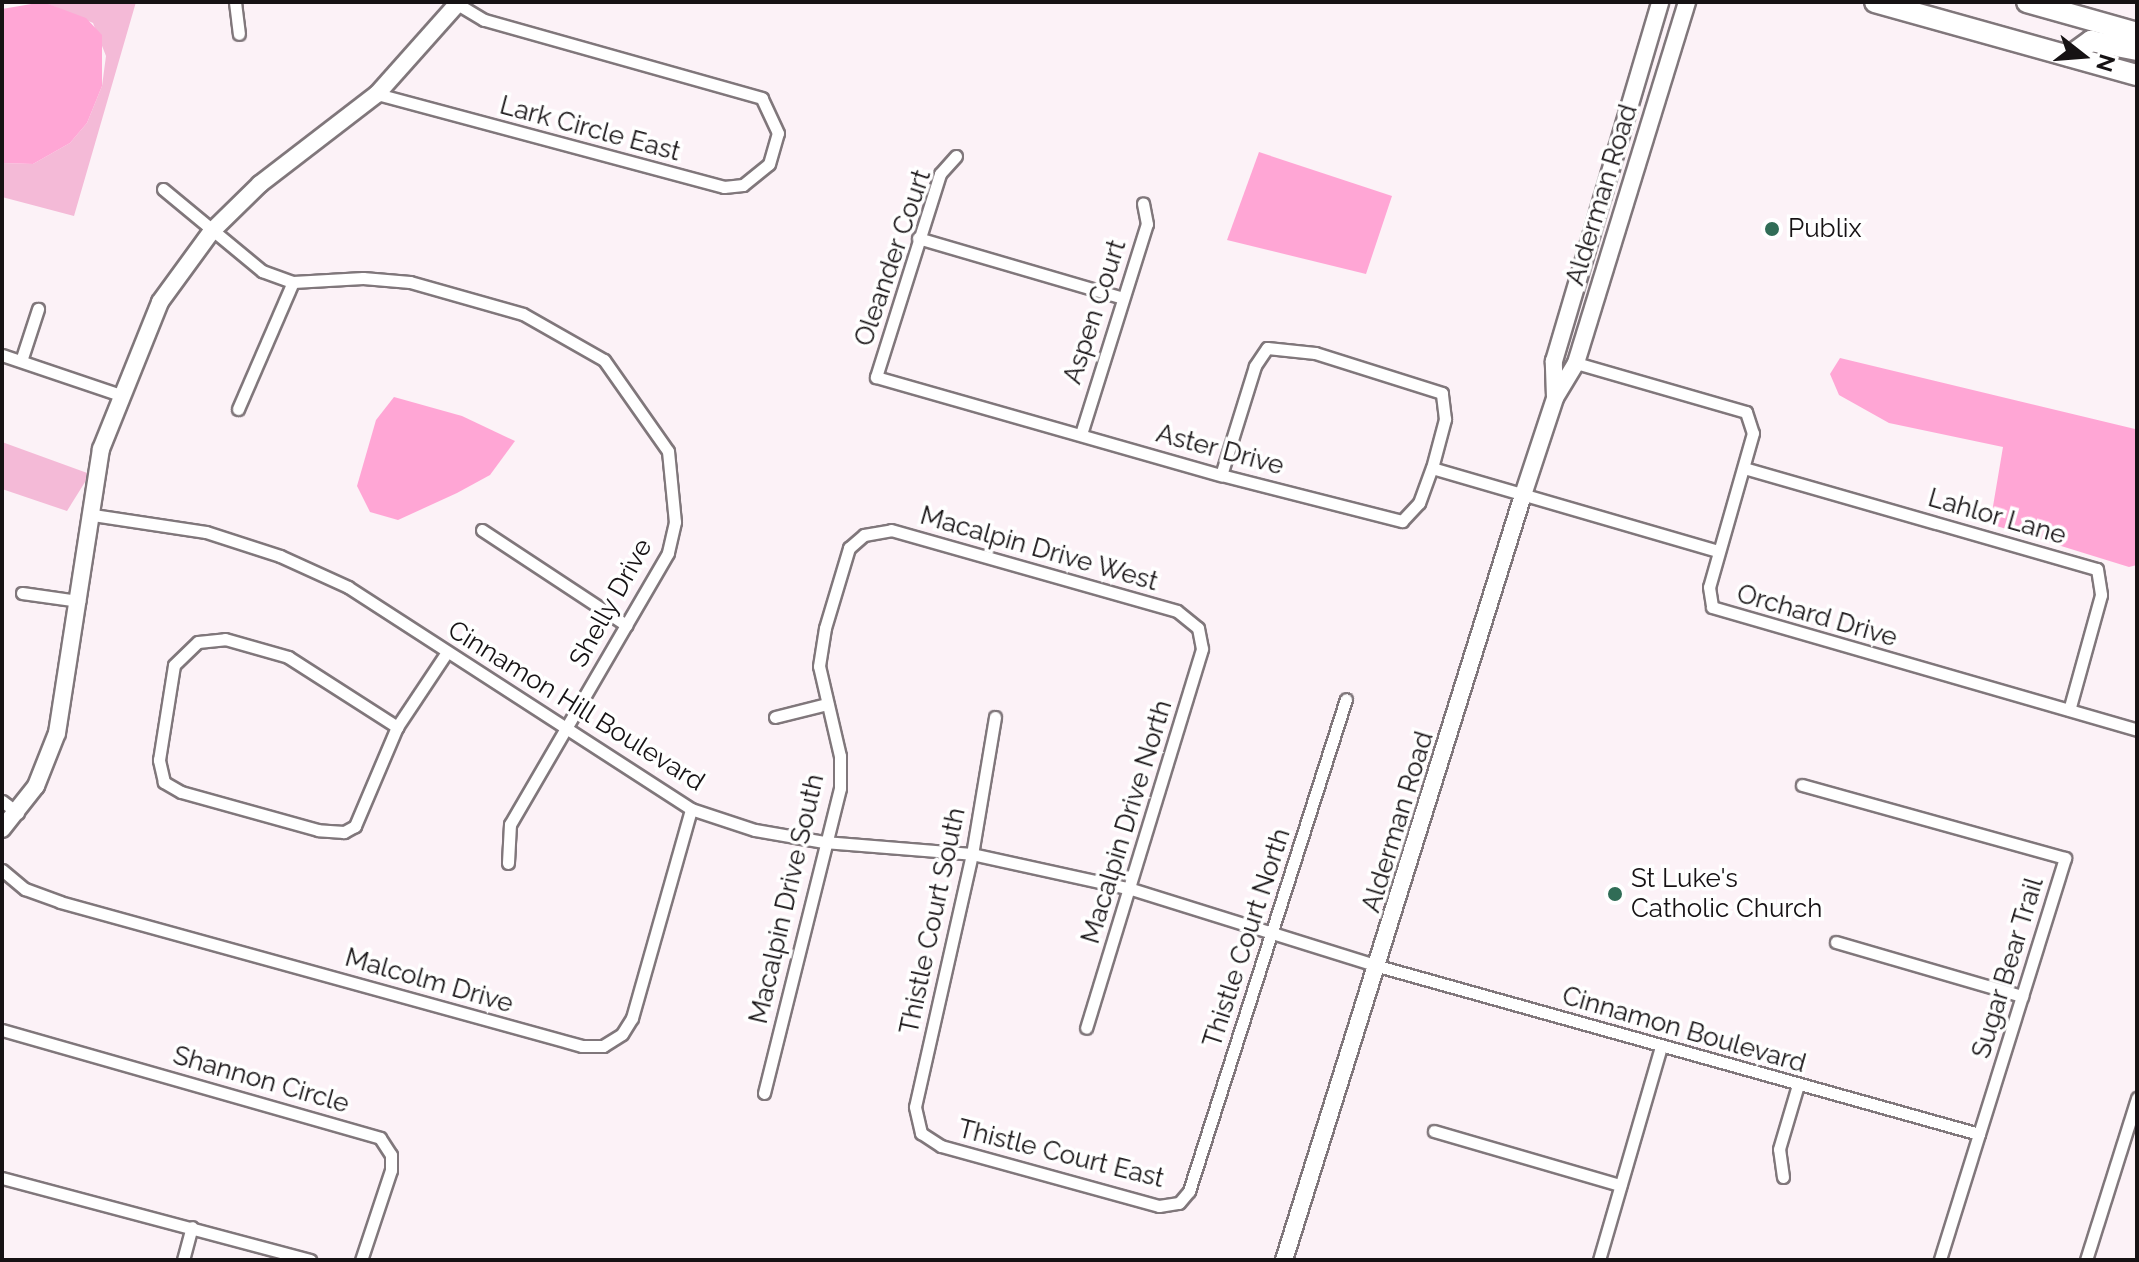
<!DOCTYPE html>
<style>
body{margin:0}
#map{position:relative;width:2139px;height:1262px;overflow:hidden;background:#fcf2f7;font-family:Raleway,sans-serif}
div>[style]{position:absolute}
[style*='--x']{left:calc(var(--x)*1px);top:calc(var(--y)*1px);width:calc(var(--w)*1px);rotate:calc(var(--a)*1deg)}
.green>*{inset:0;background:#f4bad7}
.water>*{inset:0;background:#ffa6d5}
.roads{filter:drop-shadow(2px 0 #80777b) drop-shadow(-2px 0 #80777b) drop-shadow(0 2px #80777b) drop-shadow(0 -2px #80777b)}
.street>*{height:11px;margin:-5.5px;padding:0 5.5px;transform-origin:5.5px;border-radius:5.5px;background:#fff}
.secondary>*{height:16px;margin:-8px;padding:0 8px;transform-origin:8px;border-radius:8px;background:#fff}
.highway>*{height:20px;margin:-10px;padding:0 10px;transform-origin:10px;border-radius:10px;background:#fff}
.dots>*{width:22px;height:22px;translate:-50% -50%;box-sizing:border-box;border:4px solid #fff;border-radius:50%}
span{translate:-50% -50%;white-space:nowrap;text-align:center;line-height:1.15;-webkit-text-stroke:7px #fff;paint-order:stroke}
.street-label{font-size:26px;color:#161214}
.poi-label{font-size:26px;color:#161214}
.left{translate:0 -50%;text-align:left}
.frame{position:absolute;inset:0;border:4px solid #161214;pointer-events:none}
.north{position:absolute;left:2043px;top:16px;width:80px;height:80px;-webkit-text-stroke:6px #fff;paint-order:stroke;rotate:107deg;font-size:22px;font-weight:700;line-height:32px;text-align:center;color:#161214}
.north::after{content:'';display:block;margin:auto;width:28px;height:36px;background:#161214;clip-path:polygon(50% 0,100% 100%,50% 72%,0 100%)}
</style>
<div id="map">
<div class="green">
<i style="clip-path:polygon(43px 2px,136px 2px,74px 216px,2px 197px,2px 163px,33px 164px,70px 143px,87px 123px,102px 86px,106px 56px,93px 23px)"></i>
<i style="clip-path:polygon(2px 442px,90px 474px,67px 511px,2px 489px)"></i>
</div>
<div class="water">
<i style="clip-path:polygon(43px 2px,86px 18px,102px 35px,102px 86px,87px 123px,70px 143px,33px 164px,2px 163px,2px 9px)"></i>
<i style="clip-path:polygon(1259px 152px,1392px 196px,1366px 274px,1227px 240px)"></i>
<i style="clip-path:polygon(1840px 358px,2135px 429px,2137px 424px,2137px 565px,2129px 567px,1990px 524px,2003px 447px,1889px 423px,1839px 395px,1830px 374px)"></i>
<i style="clip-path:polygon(394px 397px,462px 416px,515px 441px,490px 475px,457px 493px,398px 520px,370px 512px,357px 486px,376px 420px)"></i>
</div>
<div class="roads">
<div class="street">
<i style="--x:235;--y:2;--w:32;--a:83"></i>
<i style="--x:377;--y:94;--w:359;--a:15"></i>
<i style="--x:724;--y:187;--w:19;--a:-6"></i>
<i style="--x:743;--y:185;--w:33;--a:-39"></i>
<i style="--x:769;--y:164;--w:32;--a:-74"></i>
<i style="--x:778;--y:133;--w:38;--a:-115"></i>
<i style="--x:762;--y:98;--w:289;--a:-164.3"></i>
<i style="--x:484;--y:20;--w:35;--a:-149"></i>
<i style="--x:956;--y:156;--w:24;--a:132"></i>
<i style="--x:940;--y:174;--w:213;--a:107.5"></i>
<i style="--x:876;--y:377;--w:359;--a:15.9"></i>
<i style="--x:1221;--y:475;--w:187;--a:14.3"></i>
<i style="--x:1402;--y:521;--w:25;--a:-47"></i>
<i style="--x:1419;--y:503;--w:37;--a:-70"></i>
<i style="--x:1432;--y:468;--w:51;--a:-75.1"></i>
<i style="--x:1445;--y:419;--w:26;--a:-97"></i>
<i style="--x:1442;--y:393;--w:133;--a:-162.5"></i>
<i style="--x:1315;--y:353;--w:48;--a:-174.1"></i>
<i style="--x:1267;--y:348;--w:22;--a:124"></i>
<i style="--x:1255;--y:366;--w:114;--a:107.3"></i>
<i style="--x:163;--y:189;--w:129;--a:39.6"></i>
<i style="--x:262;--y:271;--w:33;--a:20"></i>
<i style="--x:293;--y:282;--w:70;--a:-3.3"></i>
<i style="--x:363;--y:278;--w:47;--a:4.9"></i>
<i style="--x:410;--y:282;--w:117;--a:15.8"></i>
<i style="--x:523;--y:314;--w:93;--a:29.6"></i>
<i style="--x:604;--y:360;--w:111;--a:54.9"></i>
<i style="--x:668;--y:451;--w:71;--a:84.4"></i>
<i style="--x:675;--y:522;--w:32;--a:103"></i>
<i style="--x:668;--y:553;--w:314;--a:120.2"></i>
<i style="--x:510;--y:824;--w:39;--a:93"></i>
<i style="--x:918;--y:238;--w:210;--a:16.3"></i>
<i style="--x:2;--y:355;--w:125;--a:18.7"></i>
<i style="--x:21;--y:361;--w:55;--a:-71.9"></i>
<i style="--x:1576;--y:363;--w:177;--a:16.1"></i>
<i style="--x:1746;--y:412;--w:22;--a:72"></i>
<i style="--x:1753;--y:433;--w:160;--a:105.9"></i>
<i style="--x:1709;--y:587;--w:20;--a:81"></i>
<i style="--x:1712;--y:607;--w:442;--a:16.1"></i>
<i style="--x:238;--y:409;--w:138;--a:-66.6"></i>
<i style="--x:1081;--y:434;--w:220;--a:-72.6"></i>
<i style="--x:1147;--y:224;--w:21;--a:-101"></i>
<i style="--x:1432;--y:468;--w:298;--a:16.2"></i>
<i style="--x:1744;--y:468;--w:367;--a:16"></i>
<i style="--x:2097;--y:569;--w:26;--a:81"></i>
<i style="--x:2101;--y:595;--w:119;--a:105.5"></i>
<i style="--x:93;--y:515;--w:114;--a:8.6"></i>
<i style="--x:206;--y:532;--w:78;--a:18"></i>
<i style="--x:280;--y:556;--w:75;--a:24.5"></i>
<i style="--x:348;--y:587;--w:409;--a:32.9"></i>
<i style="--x:691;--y:809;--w:67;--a:18.2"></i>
<i style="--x:755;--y:830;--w:70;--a:9.9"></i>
<i style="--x:824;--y:842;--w:148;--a:4.6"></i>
<i style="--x:972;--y:854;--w:163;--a:12.4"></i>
<i style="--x:1131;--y:889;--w:259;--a:17.3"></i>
<i style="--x:1378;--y:966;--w:624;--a:15.62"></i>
<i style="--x:482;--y:530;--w:173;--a:33.4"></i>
<i style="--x:22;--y:593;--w:58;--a:8"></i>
<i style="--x:225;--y:639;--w:66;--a:15.9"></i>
<i style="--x:288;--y:657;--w:130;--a:32.7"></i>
<i style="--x:397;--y:727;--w:108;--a:113"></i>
<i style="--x:355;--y:826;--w:13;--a:151"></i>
<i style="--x:344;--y:832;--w:26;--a:-176"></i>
<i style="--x:318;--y:830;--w:142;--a:-164.5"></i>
<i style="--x:181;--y:792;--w:20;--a:-150"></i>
<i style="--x:164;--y:782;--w:23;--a:-103"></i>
<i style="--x:159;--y:760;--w:96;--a:-81"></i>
<i style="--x:174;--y:665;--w:33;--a:-44"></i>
<i style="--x:198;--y:642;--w:27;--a:-6"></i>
<i style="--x:775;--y:717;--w:54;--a:-14"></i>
<i style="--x:995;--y:717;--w:139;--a:99.5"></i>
<i style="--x:972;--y:854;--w:259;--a:102.7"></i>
<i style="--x:915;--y:1107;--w:27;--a:77"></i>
<i style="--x:921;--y:1133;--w:24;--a:33"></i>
<i style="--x:941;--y:1146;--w:226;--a:15.4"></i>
<i style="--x:1159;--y:1206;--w:20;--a:-9"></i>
<i style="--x:1179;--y:1203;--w:16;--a:-50"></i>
<i style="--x:1189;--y:1191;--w:516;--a:-72.3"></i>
<i style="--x:397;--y:727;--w:90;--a:-56.3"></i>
<i style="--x:1802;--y:785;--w:273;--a:15.5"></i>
<i style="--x:2065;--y:858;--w:421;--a:107.3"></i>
<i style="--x:2;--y:801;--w:20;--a:37"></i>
<i style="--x:2;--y:870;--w:30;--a:40"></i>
<i style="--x:25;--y:889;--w:37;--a:20"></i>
<i style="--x:60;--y:902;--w:541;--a:15.42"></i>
<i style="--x:582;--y:1046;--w:21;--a:0"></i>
<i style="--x:603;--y:1046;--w:22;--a:-32"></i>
<i style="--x:622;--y:1034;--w:19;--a:-58"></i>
<i style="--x:632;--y:1018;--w:217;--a:-74.2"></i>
<i style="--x:1836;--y:942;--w:194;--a:16.2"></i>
<i style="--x:2;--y:1030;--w:393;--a:15.9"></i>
<i style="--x:380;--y:1138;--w:20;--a:57"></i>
<i style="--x:391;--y:1155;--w:15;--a:90"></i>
<i style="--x:391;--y:1170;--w:95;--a:108.4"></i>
<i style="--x:764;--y:1093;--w:314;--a:-76"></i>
<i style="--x:840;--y:788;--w:32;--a:-90"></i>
<i style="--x:840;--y:756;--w:92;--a:-103.1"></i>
<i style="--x:819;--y:666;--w:38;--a:-81"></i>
<i style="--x:825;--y:628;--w:84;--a:-73.3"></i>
<i style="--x:849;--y:548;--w:20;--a:-41"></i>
<i style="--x:864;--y:535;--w:27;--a:-10"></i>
<i style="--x:891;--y:530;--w:297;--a:15.8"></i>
<i style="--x:1177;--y:611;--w:27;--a:39"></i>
<i style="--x:1198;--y:628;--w:21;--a:79"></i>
<i style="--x:1202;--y:649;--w:396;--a:107"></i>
<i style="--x:1434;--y:1131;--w:194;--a:16.2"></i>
<i style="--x:1783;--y:1177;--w:28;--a:-98"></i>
<i style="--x:1779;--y:1149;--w:67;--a:-73.5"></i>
<i style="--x:2;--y:1178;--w:319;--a:14.9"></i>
<i style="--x:183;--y:1260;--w:34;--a:-75"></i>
<i style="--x:1599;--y:1260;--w:222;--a:-73.8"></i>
<i style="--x:2086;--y:1260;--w:170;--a:-72.5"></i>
</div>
<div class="secondary">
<i style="--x:1555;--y:397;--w:36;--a:-92"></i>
<i style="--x:1554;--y:361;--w:374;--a:-73.5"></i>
<i style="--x:2;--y:829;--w:55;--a:-51.7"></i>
<i style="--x:36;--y:786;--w:57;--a:-68.4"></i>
<i style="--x:57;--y:733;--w:287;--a:-81.2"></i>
<i style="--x:101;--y:449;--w:158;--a:-68.1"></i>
<i style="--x:160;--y:302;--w:87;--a:-53.9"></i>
<i style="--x:211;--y:232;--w:69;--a:-44.4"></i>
<i style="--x:260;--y:184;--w:148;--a:-37.6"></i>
<i style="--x:377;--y:94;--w:123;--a:-48.3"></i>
<i style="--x:1284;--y:1260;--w:801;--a:-72.65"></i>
<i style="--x:1523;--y:495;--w:102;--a:-71.7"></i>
<i style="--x:1555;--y:398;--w:41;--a:-59"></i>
<i style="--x:1576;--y:363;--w:378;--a:-72.9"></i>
</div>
<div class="highway">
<i style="--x:1875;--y:2;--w:272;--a:15.6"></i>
<i style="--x:2027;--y:2;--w:114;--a:15.7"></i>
<i style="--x:2070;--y:56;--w:26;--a:-36"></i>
<i style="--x:2091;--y:41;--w:47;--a:11.1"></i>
</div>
</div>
<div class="dots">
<i style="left:1772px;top:229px;background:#306c56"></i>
<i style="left:1615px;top:894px;background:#306c56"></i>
</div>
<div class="street-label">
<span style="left:590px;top:129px;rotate:15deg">Lark Circle East</span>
<span style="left:1602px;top:195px;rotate:-73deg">Alderman Road</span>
<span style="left:893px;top:258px;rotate:-71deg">Oleander Court</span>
<span style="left:1095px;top:312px;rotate:-72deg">Aspen Court</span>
<span style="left:1220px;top:450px;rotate:15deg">Aster Drive</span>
<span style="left:1997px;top:517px;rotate:16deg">Lahlor Lane</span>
<span style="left:1039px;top:549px;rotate:16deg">Macalpin Drive West</span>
<span style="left:611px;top:603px;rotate:-61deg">Shelly Drive</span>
<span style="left:1817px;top:616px;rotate:16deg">Orchard Drive</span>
<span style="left:576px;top:706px;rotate:32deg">Cinnamon Hill Boulevard</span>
<span style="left:1127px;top:822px;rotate:-73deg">Macalpin Drive North</span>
<span style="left:1398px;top:822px;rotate:-73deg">Alderman Road</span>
<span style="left:787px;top:899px;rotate:-77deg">Macalpin Drive South</span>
<span style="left:933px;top:921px;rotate:-78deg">Thistle Court South</span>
<span style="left:1247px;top:938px;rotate:-72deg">Thistle Court North</span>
<span style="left:2008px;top:968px;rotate:-73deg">Sugar Bear Trail</span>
<span style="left:429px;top:981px;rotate:16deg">Malcolm Drive</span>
<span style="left:1684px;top:1030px;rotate:16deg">Cinnamon Boulevard</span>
<span style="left:261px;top:1080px;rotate:16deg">Shannon Circle</span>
<span style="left:1061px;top:1154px;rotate:14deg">Thistle Court East</span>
</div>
<div class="poi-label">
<span class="left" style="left:1788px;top:229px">Publix</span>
<span class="left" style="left:1631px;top:894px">St Luke's<br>Catholic Church</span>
</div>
<div class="frame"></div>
<div class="north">N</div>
</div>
